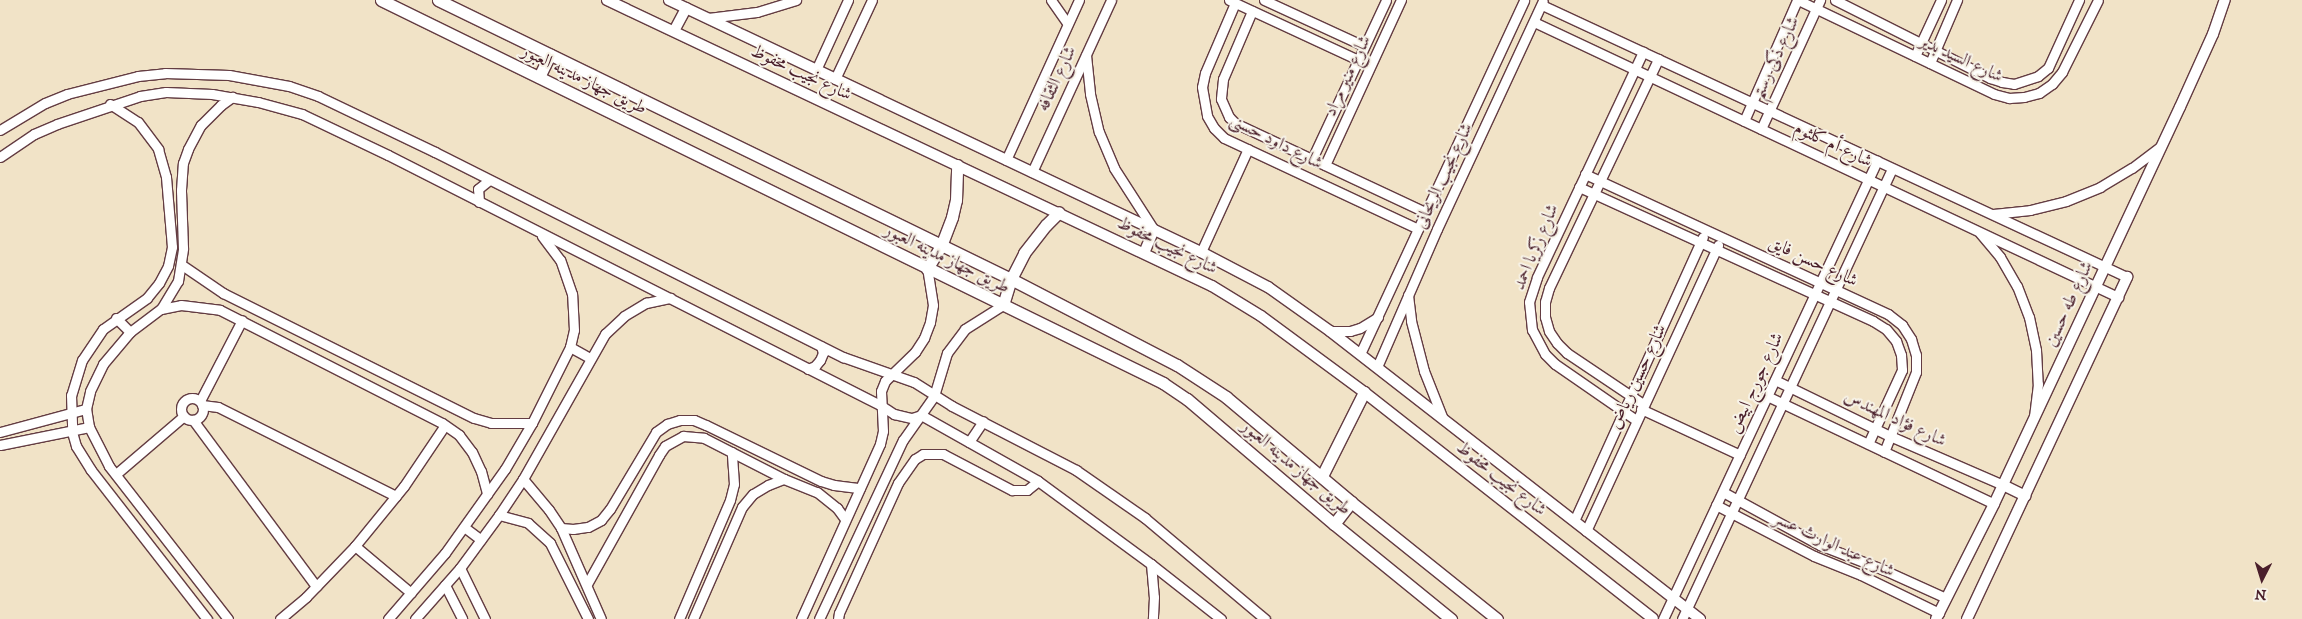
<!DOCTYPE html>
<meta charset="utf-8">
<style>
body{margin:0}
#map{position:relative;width:2302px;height:619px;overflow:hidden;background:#f1e3c7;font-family:"IM FELL DW Pica",Amiri,serif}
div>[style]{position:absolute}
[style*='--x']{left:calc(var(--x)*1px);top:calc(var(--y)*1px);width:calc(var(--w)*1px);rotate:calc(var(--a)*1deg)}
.roads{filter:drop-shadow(1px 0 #633c42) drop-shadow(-1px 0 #633c42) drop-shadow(0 1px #633c42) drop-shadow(0 -1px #633c42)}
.minor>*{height:9px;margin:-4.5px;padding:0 4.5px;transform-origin:4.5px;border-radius:4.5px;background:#fff}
.minor>.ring{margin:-4.5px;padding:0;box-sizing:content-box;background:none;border:9px solid #fff;border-radius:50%}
.tertiary>*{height:10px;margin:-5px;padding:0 5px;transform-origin:5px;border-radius:5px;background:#fff}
.secondary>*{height:11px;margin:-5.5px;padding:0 5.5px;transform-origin:5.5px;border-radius:5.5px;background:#fff}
span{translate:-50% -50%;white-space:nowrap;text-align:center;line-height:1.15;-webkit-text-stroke:4px #f7f3e8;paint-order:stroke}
.street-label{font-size:18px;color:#4a1f2b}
.north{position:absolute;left:2237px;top:554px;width:50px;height:50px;-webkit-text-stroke:4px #f7f3e8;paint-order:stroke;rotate:185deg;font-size:14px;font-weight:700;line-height:20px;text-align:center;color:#4a1f2b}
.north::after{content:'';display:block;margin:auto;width:18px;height:22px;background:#4a1f2b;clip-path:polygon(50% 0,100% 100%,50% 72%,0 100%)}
</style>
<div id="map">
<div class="roads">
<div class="minor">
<i style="--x:1051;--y:0;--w:29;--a:55"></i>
<i style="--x:1229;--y:0;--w:142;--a:24.9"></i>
<i style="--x:1264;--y:0;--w:110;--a:24.7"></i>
<i style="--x:1798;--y:0;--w:217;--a:25.6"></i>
<i style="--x:1994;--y:94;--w:16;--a:15"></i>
<i style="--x:2009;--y:98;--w:15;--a:-4"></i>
<i style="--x:2024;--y:97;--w:16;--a:-15"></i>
<i style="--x:2039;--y:93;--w:16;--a:-35"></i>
<i style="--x:2052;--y:84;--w:16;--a:-50"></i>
<i style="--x:2062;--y:72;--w:80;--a:-63.4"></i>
<i style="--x:1835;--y:0;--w:174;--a:26.7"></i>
<i style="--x:1990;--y:78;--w:13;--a:18"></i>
<i style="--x:2002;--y:82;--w:12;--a:9"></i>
<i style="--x:2014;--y:84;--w:25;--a:-18"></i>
<i style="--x:2038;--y:76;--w:13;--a:-39"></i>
<i style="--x:2048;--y:68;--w:75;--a:-65.5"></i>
<i style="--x:1235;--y:3;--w:76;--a:113.2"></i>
<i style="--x:1205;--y:73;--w:14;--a:102"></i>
<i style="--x:1202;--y:87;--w:29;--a:80"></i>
<i style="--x:1207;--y:116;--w:14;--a:60"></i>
<i style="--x:1214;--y:128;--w:14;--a:45"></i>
<i style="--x:1224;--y:138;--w:214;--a:25.1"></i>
<i style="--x:1542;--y:5;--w:645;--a:24.94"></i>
<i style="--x:1252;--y:11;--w:74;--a:113.1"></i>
<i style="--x:1223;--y:79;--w:20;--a:96"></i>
<i style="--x:1221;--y:99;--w:20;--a:66"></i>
<i style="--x:1229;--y:117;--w:8;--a:45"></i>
<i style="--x:1235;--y:123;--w:210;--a:25.1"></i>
<i style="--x:708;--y:18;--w:49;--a:-7"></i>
<i style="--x:757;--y:12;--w:41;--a:-17.1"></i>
<i style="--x:1534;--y:22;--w:646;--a:25.22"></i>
<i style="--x:1086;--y:55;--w:39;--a:84"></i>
<i style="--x:1090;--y:94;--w:39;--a:77"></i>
<i style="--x:1099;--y:132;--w:39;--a:67"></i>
<i style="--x:1114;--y:168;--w:74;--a:57.2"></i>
<i style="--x:1915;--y:56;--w:62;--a:-65.1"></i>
<i style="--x:1930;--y:63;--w:69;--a:-66.8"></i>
<i style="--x:816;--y:70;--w:77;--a:-65.4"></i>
<i style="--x:835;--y:79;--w:87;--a:-64.9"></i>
<i style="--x:110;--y:104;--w:33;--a:33"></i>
<i style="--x:138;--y:122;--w:34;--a:53"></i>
<i style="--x:158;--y:149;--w:29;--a:74"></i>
<i style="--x:166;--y:177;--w:70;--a:85.1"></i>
<i style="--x:172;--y:247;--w:19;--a:102"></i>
<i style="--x:168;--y:266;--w:19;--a:118"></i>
<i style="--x:159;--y:283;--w:19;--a:129"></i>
<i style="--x:147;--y:298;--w:54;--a:144.8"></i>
<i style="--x:103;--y:329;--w:37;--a:124"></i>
<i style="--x:82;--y:360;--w:37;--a:107"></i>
<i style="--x:71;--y:395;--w:37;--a:88"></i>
<i style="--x:72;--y:432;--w:15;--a:74"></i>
<i style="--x:76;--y:446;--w:28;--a:58"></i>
<i style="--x:91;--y:470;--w:189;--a:52.1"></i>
<i style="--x:1744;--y:121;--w:132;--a:-66.3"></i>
<i style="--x:1761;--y:129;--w:142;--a:-65.4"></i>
<i style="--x:0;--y:130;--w:52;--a:-31"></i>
<i style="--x:45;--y:103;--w:24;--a:-22"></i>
<i style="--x:67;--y:94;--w:73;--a:-14.2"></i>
<i style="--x:138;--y:76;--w:27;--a:-6"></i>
<i style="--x:165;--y:73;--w:64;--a:1.8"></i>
<i style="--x:229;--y:75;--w:61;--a:10.4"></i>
<i style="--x:289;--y:86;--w:31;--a:19"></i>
<i style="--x:318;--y:96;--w:130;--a:25.6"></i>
<i style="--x:435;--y:152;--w:457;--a:26.7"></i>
<i style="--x:843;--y:357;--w:75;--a:19.4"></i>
<i style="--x:914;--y:382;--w:45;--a:32.3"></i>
<i style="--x:952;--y:406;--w:140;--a:27.3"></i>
<i style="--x:1076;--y:470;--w:84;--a:34.8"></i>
<i style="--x:1145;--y:518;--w:157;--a:40.1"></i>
<i style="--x:0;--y:157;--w:41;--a:-34.1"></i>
<i style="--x:34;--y:134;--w:25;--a:-23"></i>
<i style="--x:57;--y:124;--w:88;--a:-18.6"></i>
<i style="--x:140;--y:96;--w:26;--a:-9"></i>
<i style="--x:166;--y:92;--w:46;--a:2.5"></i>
<i style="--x:212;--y:94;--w:47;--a:9.9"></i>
<i style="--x:258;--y:102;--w:46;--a:15.3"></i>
<i style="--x:302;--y:114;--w:95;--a:25.5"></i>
<i style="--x:388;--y:155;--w:552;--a:26.94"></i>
<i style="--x:880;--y:405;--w:17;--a:33"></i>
<i style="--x:894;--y:414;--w:18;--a:13"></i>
<i style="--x:912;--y:418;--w:9;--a:-18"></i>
<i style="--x:921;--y:415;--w:134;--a:29.4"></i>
<i style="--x:1038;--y:481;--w:140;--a:36.3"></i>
<i style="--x:1151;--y:564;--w:89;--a:38.2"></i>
<i style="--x:1312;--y:159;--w:175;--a:-65"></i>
<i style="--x:1006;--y:160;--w:176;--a:-65.5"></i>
<i style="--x:1325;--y:165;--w:182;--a:-65.3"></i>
<i style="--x:1032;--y:172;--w:189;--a:-65.3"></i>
<i style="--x:1585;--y:174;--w:334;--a:24.8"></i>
<i style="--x:1888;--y:314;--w:18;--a:38"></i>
<i style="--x:1902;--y:325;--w:17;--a:57"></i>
<i style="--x:1911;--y:339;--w:17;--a:73"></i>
<i style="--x:1916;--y:355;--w:17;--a:90"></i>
<i style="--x:1916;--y:372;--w:86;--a:111.8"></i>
<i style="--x:1579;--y:187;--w:323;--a:24.5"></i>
<i style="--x:1873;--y:321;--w:15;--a:32"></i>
<i style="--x:1886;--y:329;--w:16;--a:50"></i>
<i style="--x:1896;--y:341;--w:15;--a:70"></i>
<i style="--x:1901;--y:355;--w:15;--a:86"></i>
<i style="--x:1902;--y:370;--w:81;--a:114.7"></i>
<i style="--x:479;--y:202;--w:13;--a:-94"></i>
<i style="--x:478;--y:189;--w:14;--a:-39"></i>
<i style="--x:1993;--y:214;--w:37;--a:-6"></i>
<i style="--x:2030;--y:210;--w:37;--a:-14"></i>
<i style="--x:2066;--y:201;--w:37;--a:-22"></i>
<i style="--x:2100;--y:187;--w:37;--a:-31"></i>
<i style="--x:2132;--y:168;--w:36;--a:-37"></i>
<i style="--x:1980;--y:233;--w:31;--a:50"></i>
<i style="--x:2000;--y:257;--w:34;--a:60"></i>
<i style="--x:2017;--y:286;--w:33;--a:69"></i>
<i style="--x:2029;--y:317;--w:34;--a:78"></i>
<i style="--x:2036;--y:350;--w:34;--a:87"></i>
<i style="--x:2038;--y:384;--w:32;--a:97"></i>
<i style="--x:1201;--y:252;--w:113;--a:-65.5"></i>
<i style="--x:182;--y:265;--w:50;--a:34.3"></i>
<i style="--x:223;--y:293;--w:280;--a:26.5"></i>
<i style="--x:474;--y:418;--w:18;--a:16"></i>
<i style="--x:491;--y:423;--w:41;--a:0"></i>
<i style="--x:1408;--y:295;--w:26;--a:83"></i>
<i style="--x:1411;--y:321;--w:52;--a:75.4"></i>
<i style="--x:1424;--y:371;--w:52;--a:68.4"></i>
<i style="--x:161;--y:309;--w:20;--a:-11"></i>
<i style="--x:181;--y:305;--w:39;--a:7"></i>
<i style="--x:220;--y:310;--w:249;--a:27"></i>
<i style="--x:442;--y:423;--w:21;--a:35"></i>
<i style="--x:459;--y:435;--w:21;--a:53"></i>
<i style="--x:472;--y:452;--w:21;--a:65"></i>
<i style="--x:481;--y:471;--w:24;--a:75"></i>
<i style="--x:116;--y:318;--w:20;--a:45"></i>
<i style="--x:1330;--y:331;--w:20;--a:0"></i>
<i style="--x:1350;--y:331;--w:10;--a:-17"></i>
<i style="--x:1360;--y:328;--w:21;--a:-31"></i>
<i style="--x:570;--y:347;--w:23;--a:29"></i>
<i style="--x:1360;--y:354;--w:390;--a:-65.1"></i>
<i style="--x:1377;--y:367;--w:150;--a:-66.5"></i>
<i style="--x:1437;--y:229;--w:251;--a:-65.1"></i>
<i style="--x:808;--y:369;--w:8;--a:-23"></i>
<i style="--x:815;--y:366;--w:8;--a:-50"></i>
<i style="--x:820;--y:360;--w:8;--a:-67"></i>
<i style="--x:823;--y:353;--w:7;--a:-106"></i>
<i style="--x:1775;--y:380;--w:128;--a:26"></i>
<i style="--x:1890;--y:436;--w:123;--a:23.4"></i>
<i style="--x:1767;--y:396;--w:251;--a:25.4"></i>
<i class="ring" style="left:181px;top:398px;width:13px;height:13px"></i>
<i style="--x:200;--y:401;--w:91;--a:-62.6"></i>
<i style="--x:1643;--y:404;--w:92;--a:-146.1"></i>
<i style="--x:1567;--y:353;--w:14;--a:-135"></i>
<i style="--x:1557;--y:343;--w:14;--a:-124"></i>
<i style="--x:1549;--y:331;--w:15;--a:-106"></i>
<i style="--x:1545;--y:317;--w:15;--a:-90"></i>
<i style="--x:1545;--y:302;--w:15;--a:-74"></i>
<i style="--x:1549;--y:288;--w:254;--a:-64.5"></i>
<i style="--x:202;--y:405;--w:16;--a:7"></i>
<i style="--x:218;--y:407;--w:199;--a:26.6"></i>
<i style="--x:1641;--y:409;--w:109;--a:24.9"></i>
<i style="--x:193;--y:420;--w:207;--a:53.5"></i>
<i style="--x:1636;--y:420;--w:98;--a:-145.3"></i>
<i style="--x:1555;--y:364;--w:14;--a:-135"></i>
<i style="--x:1545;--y:354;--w:27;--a:-118"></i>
<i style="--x:1532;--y:330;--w:28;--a:-96"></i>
<i style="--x:1529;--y:302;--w:26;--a:-72"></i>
<i style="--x:1537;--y:277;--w:249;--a:-64.8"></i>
<i style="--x:0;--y:432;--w:89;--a:-15"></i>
<i style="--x:969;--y:442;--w:25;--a:-56"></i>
<i style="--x:0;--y:445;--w:91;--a:-11.4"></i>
<i style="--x:116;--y:474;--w:89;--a:-40.5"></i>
<i style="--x:523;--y:479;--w:40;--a:50"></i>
<i style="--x:549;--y:510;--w:22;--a:56"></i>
<i style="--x:561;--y:528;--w:99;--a:66.3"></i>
<i style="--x:1723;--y:492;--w:111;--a:28.7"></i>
<i style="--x:1820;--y:545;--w:69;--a:21.3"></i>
<i style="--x:1884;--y:570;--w:68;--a:24.3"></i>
<i style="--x:1716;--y:505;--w:110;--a:27.5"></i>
<i style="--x:1814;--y:556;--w:51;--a:22"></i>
<i style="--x:1861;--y:575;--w:87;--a:26"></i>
<i style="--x:499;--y:515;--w:30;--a:15"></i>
<i style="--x:528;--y:523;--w:30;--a:42"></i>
<i style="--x:550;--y:543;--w:85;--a:63.4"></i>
<i style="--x:1574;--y:521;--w:312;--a:-65.6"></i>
<i style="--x:464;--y:527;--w:21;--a:37"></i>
<i style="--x:561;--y:528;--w:12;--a:5"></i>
<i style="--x:573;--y:529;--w:15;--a:-8"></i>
<i style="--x:588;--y:527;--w:15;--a:-28"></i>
<i style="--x:601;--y:520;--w:14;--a:-51"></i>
<i style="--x:610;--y:509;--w:90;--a:-59.1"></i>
<i style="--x:656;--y:432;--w:14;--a:-36"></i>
<i style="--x:667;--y:424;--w:14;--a:-17"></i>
<i style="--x:680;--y:420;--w:14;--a:0"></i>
<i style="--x:694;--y:420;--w:13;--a:23"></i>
<i style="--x:706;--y:425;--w:128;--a:26"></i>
<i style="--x:821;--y:481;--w:14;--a:17"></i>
<i style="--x:834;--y:485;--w:26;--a:7"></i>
<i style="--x:1586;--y:531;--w:315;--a:-65.2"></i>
<i style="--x:355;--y:546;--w:73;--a:40"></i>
<i style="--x:1151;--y:564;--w:33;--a:85"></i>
<i style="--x:1154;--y:597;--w:22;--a:93"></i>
<i style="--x:460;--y:568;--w:57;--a:63.9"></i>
<i style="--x:587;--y:584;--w:148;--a:-60.8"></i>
<i style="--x:659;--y:455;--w:11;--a:-56"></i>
<i style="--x:665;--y:446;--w:21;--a:-29"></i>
<i style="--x:683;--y:436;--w:21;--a:5"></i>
<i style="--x:704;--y:438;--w:90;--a:27.1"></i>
<i style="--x:784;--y:479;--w:35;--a:22"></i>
<i style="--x:817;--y:492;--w:26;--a:39"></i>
<i style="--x:837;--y:508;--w:14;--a:54"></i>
<i style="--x:445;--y:585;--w:38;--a:63"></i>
<i style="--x:228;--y:619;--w:194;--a:-127.9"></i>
<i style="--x:109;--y:466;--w:44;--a:-117.1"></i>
<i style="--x:89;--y:427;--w:18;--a:-99"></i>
<i style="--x:86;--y:409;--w:18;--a:-77"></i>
<i style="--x:90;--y:391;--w:30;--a:-64"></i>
<i style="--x:103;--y:364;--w:42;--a:-49.8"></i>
<i style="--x:130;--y:332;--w:39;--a:-37"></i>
<i style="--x:161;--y:309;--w:33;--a:-59"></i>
<i style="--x:178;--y:281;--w:33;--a:-81"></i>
<i style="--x:183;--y:248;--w:58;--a:-92"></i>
<i style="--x:181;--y:190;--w:27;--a:-86"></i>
<i style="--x:183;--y:163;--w:15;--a:-70"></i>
<i style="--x:188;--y:149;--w:27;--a:-62"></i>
<i style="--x:201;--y:125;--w:28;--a:-45"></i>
<i style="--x:221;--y:105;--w:14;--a:-36"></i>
<i style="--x:280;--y:619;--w:34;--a:-40"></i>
<i style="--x:306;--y:597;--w:71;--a:-46.1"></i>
<i style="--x:355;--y:546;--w:77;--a:-50.8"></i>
<i style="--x:404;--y:486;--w:73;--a:-56.1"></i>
<i style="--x:388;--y:619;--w:87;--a:-49.2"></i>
<i style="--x:445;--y:553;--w:103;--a:-54.5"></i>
<i style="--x:505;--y:469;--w:53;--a:-59.6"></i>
<i style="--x:532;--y:423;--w:85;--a:-63.4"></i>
<i style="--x:570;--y:347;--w:17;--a:-77"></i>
<i style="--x:574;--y:330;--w:36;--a:-93"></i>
<i style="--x:572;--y:294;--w:36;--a:-109"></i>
<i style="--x:560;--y:260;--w:30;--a:-127"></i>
<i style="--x:415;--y:619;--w:68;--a:-48.6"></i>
<i style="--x:460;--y:568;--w:66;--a:-53.7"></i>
<i style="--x:499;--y:515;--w:43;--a:-56.3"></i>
<i style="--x:523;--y:479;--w:167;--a:-60.5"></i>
<i style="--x:605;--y:334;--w:26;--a:-43"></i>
<i style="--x:624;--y:316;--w:26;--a:-31"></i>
<i style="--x:646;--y:303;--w:25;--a:-12"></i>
<i style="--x:679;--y:619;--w:129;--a:-66.8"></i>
<i style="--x:730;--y:500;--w:16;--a:-76"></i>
<i style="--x:734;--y:484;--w:32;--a:-94"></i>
<i style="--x:693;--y:619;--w:122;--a:-66.4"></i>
<i style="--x:742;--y:507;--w:17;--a:-50"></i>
<i style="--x:753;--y:494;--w:17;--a:-31"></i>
<i style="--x:768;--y:485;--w:17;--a:-21"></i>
<i style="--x:801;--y:619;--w:192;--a:-65.7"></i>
<i style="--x:880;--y:444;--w:13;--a:-77"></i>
<i style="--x:883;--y:431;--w:40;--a:-92.9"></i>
<i style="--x:881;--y:391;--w:11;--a:-68"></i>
<i style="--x:885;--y:381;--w:42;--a:-44"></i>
<i style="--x:915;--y:352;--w:17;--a:-57"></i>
<i style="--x:924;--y:338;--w:17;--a:-69"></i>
<i style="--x:930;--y:322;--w:17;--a:-80"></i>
<i style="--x:933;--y:305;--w:36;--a:-99"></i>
<i style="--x:819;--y:619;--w:198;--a:-64.9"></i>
<i style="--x:903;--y:440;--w:54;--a:-54.8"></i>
<i style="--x:934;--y:396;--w:45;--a:-73.2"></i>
<i style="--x:947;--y:353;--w:30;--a:-53"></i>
<i style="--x:965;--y:329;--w:45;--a:-32.3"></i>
<i style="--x:838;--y:619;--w:6;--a:-81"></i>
<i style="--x:839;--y:613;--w:143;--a:-65.6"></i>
<i style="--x:898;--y:483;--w:29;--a:-55"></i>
<i style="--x:915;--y:459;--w:9;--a:-32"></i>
<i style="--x:923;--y:454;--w:20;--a:0"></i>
<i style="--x:943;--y:454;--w:78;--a:27.6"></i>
<i style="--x:1012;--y:490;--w:15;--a:0"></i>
<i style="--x:1027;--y:490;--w:14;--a:-39"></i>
<i style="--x:1663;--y:619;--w:506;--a:-64.96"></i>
<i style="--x:1682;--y:619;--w:497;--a:-65"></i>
</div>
<div class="tertiary">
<i style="--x:607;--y:0;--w:669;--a:25.3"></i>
<i style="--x:1212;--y:286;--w:57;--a:31.5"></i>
<i style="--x:1261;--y:316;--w:128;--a:36.4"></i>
<i style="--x:1364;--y:392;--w:367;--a:38.1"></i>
<i style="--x:669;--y:0;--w:589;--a:25.35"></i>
<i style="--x:1201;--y:252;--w:76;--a:27.6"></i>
<i style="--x:1268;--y:287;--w:76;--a:35.4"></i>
<i style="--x:1330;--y:331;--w:469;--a:37.9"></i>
<i style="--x:674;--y:31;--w:26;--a:-62"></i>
<i style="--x:1144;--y:253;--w:25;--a:-67"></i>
<i style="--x:2003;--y:485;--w:25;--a:26"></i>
<i style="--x:1936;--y:619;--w:129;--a:-63.2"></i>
<i style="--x:1994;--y:504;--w:438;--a:-64.9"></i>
<i style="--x:2180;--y:107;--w:80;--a:-65.7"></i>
<i style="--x:2213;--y:34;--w:36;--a:-71"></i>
<i style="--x:1967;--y:619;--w:378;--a:-64.9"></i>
</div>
<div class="secondary">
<i style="--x:381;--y:0;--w:871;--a:26.09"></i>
<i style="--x:1163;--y:383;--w:29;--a:34"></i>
<i style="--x:1187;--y:399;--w:193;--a:40.4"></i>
<i style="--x:1334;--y:524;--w:151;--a:39.1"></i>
<i style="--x:438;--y:0;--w:637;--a:25.96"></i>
<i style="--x:1011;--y:279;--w:187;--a:27.4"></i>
<i style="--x:1177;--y:365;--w:59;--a:33.1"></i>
<i style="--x:1226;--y:397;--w:163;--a:40"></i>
<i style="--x:1351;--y:502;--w:187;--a:38.7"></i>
<i style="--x:539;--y:77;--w:25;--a:-64"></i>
<i style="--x:927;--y:269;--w:27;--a:-59"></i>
<i style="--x:941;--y:246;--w:31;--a:-69"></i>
<i style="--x:952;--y:217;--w:17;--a:-77"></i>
<i style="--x:956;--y:200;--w:35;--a:-88"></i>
<i style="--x:1003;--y:305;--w:27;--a:-73"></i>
<i style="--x:1011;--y:279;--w:29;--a:-63"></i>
<i style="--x:1024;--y:253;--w:36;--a:-52"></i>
<i style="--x:1046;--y:225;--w:18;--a:-45"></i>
<i style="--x:1322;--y:476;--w:94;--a:-63.4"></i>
<i style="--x:1334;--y:524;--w:28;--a:-52"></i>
</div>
</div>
<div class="street-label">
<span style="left:1776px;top:58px;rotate:-65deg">شارع ذكى رستم</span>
<span style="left:1961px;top:59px;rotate:25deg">شارع السيد بدير</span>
<span style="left:801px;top:73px;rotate:25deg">شارع نجيب محفوظ</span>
<span style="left:1348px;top:76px;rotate:-65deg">شارع منير مراد</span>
<span style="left:1057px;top:79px;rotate:-65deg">شارع الثقافه</span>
<span style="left:584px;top:80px;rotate:26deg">طريق جهاز مدينه العبور</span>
<span style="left:1276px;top:142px;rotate:27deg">شارع داود حسنى</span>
<span style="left:1833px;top:145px;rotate:25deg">شارع أم كلثوم</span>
<span style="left:1444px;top:176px;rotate:-65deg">شارع نجيب الريحانى</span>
<span style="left:1167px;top:246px;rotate:26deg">شارع نجيب محفوظ</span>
<span style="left:1536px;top:247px;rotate:-67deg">شارع زكريا احمد</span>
<span style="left:947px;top:259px;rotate:26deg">طريق جهاز مدينه العبور</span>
<span style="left:1813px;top:262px;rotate:25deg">شارع حسن فايق</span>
<span style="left:2069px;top:304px;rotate:-65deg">شارع طه حسين</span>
<span style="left:1638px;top:377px;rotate:-65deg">شارع حسين رياض</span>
<span style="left:1756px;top:383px;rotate:-65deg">شارع جورج ابيض</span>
<span style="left:1895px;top:419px;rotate:25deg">شارع فؤاد المهندس</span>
<span style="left:1296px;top:468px;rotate:40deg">طريق جهاز مدينه العبور</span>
<span style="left:1501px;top:479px;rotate:38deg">شارع نجيب محفوظ</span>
<span style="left:1834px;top:545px;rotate:25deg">شارع عبد الوارث عسر</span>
</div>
<div class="north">N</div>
</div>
